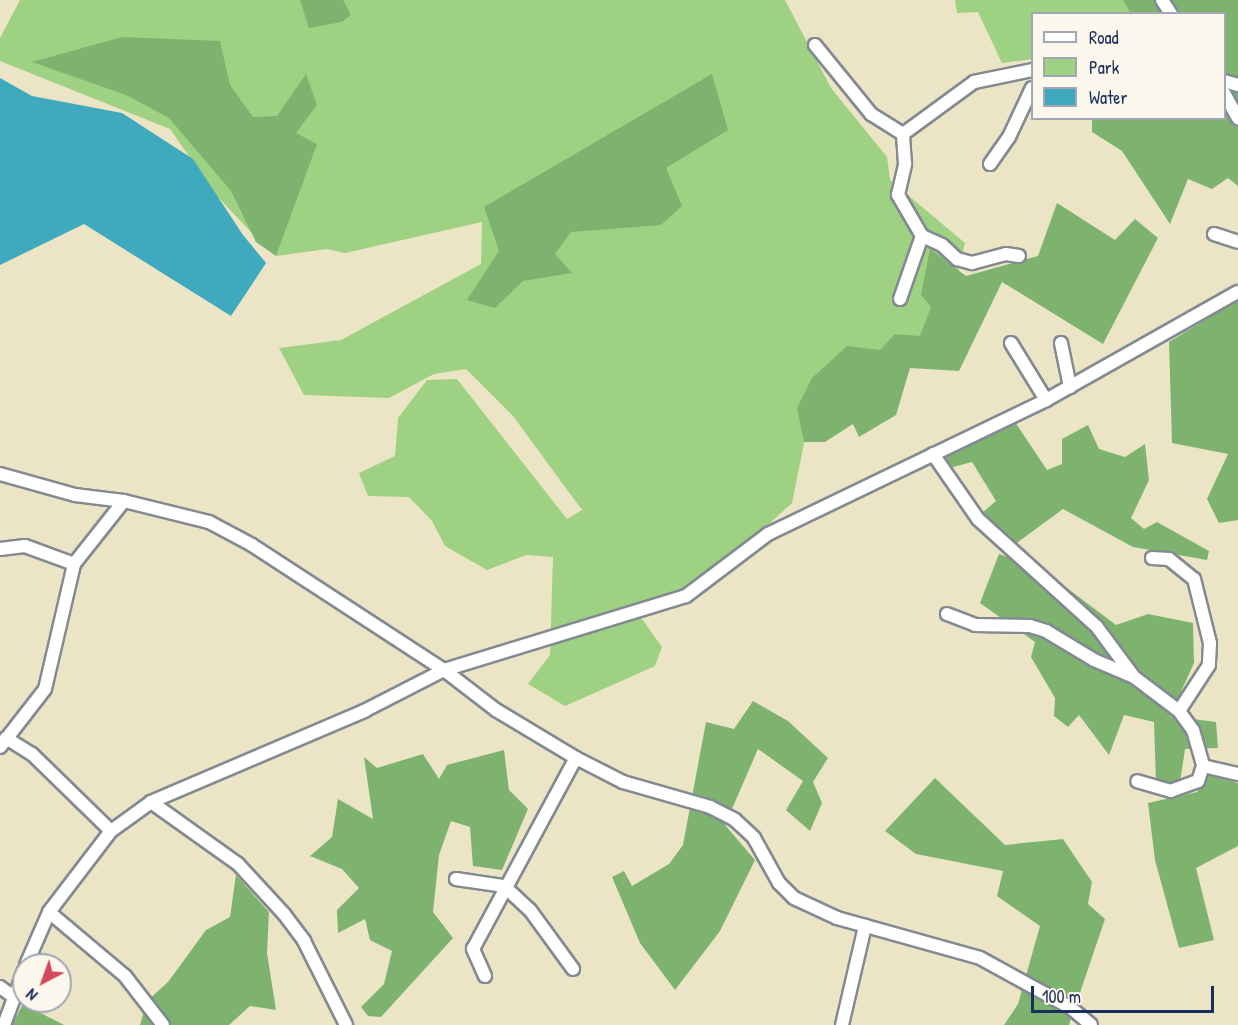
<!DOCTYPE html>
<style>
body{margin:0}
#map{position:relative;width:1238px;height:1025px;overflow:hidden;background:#ebe5c6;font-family:"Patrick Hand",sans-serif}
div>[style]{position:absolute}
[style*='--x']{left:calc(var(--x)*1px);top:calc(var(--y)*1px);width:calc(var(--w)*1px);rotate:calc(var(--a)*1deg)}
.green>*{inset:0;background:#9ed181}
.forest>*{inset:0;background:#7eb36f}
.water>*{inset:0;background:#3faabe}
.roads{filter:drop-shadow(2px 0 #838a92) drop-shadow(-2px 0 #838a92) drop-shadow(0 2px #838a92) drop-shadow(0 -2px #838a92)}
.minor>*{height:12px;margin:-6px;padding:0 6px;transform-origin:6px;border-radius:6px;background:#fff}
span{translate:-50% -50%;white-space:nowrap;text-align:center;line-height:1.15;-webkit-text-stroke:4.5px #fbf7ec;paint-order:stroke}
.legend{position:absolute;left:1031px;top:12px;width:195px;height:108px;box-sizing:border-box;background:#fbf7ec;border:2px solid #a1a7b3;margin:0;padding:8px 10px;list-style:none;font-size:18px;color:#1b2f5e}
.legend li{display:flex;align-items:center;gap:12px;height:30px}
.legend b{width:30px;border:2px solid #a1a7b3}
.north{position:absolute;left:12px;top:953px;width:60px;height:60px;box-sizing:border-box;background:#fbf7ec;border:2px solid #a1a7b3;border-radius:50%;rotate:221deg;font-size:16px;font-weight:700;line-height:24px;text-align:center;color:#1b2f5e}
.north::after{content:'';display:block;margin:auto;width:21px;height:27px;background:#d1495b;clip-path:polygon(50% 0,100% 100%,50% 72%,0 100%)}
.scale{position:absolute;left:1031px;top:986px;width:183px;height:27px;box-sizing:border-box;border:3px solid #1b2f5e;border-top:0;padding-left:8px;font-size:18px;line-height:21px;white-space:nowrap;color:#1b2f5e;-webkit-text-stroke:4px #fbf7ec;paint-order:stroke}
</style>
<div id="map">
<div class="green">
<i style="clip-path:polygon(20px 0,785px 0,831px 88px,887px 157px,890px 180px,965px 243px,944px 334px,814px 394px,792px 503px,703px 584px,632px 605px,662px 647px,655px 666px,565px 706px,528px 684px,550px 655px,553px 557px,526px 555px,487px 570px,445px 546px,432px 521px,409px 497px,368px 496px,359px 473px,395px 456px,398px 418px,427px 380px,457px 379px,567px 519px,582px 510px,513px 416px,466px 369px,434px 374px,389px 398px,304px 395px,279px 348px,341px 340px,481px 264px,482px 222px,345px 253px,327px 249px,276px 256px,282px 239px,251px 232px,216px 195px,170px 129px,0 61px,0 38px)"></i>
<i style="clip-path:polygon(955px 0,1123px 0,1130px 13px,1032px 14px,1032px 59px,1002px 63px,978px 12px,957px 13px)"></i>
</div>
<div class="forest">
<i style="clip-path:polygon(300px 0,343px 0,351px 15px,342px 22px,309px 28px)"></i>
<i style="clip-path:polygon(1123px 0,1238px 0,1238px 186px,1228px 178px,1212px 189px,1188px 179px,1170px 224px,1122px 151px,1092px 132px,1092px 119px,1224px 118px,1224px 14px,1130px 13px)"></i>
<i style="clip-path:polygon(122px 37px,220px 41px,230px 85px,253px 117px,277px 116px,306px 74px,317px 105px,296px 133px,317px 144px,276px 256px,256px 242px,231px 191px,169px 118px,126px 95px,32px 62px)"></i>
<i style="clip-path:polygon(712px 74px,728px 130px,666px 168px,682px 206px,661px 225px,571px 232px,555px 254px,572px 273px,523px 281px,495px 308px,467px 300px,499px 251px,484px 207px)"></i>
<i style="clip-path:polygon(1057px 203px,1115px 240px,1135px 219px,1158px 238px,1103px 344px,1002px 282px,959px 371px,910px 368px,896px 415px,859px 437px,853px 424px,825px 442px,804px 442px,797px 408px,812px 378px,847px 346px,880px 350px,895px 334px,920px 336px,931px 307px,921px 295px,930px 249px,966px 276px,1038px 256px)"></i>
<i style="clip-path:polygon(1238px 300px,1238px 520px,1219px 523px,1207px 499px,1228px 454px,1172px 443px,1169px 342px)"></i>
<i style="clip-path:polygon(1015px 422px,1047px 470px,1062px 464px,1062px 439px,1088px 425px,1099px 449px,1125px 457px,1145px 444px,1149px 480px,1131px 518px,1144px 529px,1157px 522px,1209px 551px,1207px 560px,1133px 547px,1063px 509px,1014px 545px,983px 512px,996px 501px,972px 462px,938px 471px,932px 464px)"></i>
<i style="clip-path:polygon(999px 554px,1043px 570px,1116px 625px,1148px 614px,1193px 623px,1194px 663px,1170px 716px,1216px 722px,1218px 748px,1185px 749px,1180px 782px,1156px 782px,1154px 722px,1124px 715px,1109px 755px,1079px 715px,1068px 727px,1054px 716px,1055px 698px,1031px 657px,1035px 642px,980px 603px)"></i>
<i style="clip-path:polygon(753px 701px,788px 721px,828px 758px,813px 782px,822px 803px,810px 831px,786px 810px,803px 781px,758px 749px,725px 825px,755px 860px,720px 931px,675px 990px,640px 943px,612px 877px,624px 871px,632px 886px,669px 864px,683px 845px,706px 722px,734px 729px)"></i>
<i style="clip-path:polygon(504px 750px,509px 790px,528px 809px,502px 870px,473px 866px,470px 827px,451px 821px,439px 855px,433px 912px,453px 938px,381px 1017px,368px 1016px,361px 1007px,384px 984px,392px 951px,370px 940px,365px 919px,338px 933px,337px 910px,359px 888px,342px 869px,310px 856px,332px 837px,338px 799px,373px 819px,364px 757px,377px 768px,423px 754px,439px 779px,447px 765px)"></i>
<i style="clip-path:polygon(1209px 775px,1238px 783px,1238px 846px,1196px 868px,1214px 940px,1179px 948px,1155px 860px,1148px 803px,1197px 792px)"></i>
<i style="clip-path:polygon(935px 778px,1005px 845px,1063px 839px,1092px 882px,1088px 904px,1105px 919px,1069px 1025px,1004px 1025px,1018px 1004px,1040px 926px,997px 896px,1003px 871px,916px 854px,885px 831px)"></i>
<i style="clip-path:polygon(236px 875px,269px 912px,267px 953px,276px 1010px,250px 1006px,229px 1025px,140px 1025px,147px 1001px,168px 982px,206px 930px,230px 917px)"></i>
<i style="clip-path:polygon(23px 1004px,64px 1025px,12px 1025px)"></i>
</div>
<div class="water">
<i style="clip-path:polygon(0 78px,32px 96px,122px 113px,193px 159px,243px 235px,266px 263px,231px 316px,84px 224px,0 265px)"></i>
</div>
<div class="roads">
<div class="minor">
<i style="--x:1162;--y:0;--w:17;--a:57"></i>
<i style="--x:815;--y:45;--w:89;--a:50.9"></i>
<i style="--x:871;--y:114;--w:38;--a:32"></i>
<i style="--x:903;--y:134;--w:88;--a:-36.2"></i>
<i style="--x:974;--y:82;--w:59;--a:-11.7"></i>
<i style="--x:1224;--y:81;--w:15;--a:16"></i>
<i style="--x:1224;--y:93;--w:29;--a:61"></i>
<i style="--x:990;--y:164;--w:33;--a:-55"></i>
<i style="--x:1009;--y:137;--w:54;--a:-64.9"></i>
<i style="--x:1214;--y:234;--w:25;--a:18"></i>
<i style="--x:922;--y:236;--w:22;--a:24"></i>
<i style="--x:942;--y:245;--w:21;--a:43"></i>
<i style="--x:957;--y:259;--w:16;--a:15"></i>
<i style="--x:972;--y:263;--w:35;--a:-15"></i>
<i style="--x:1006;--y:254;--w:13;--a:9"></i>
<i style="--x:900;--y:299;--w:67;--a:-70.8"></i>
<i style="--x:922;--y:236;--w:48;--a:-120.3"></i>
<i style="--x:898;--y:195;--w:32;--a:-77"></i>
<i style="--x:905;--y:164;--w:30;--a:-94"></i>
<i style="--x:1011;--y:343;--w:67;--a:58.4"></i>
<i style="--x:1061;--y:343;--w:45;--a:78.4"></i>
<i style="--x:933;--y:454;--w:79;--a:55.3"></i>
<i style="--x:978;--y:519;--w:161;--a:42.2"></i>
<i style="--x:1097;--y:627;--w:62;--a:53.5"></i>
<i style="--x:1134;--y:677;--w:56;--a:37.1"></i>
<i style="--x:1179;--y:711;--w:24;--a:54"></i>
<i style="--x:1193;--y:730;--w:37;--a:74"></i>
<i style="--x:1203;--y:766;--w:16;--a:108"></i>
<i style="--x:1198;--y:781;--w:29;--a:160"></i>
<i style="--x:1171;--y:791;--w:35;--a:-164"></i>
<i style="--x:0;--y:474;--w:78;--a:15.6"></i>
<i style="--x:75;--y:495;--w:49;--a:7"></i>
<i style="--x:124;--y:501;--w:88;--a:13.9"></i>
<i style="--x:209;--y:522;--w:49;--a:28.1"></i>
<i style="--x:252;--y:545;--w:229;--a:33.1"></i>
<i style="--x:444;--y:670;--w:66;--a:37.6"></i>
<i style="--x:496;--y:710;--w:93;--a:31"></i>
<i style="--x:576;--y:758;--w:53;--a:27.1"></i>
<i style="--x:623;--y:782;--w:91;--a:16"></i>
<i style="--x:710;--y:807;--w:28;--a:27"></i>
<i style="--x:735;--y:820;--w:26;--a:43"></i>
<i style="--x:754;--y:838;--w:51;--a:60.9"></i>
<i style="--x:779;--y:883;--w:21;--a:45"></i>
<i style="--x:794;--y:898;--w:47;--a:24.9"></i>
<i style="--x:837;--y:918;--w:148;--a:15.6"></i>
<i style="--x:980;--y:958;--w:104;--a:28.8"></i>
<i style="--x:1071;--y:1008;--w:26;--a:40"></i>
<i style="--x:0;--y:549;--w:25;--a:-7"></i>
<i style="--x:25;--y:546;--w:52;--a:20.2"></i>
<i style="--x:1152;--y:558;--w:17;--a:3"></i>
<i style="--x:1169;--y:559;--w:32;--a:39"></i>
<i style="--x:1194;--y:579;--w:66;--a:76"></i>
<i style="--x:1210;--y:643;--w:22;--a:93"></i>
<i style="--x:1209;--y:665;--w:55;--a:123.1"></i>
<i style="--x:947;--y:614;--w:30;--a:21"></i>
<i style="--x:975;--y:625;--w:55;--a:1"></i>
<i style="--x:1030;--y:626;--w:17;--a:17"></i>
<i style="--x:1046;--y:631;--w:56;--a:31.1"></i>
<i style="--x:1094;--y:660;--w:43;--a:23"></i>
<i style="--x:6;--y:738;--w:31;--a:32"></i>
<i style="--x:32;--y:754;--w:110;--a:44.3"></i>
<i style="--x:0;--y:747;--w:73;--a:-52.2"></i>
<i style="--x:45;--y:689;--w:128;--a:-76.9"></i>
<i style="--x:74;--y:564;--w:80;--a:-51.6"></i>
<i style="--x:1203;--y:766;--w:36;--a:13"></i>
<i style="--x:151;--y:802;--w:107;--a:35.5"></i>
<i style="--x:238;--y:864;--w:68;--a:47.4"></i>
<i style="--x:284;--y:914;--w:34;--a:53"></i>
<i style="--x:304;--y:941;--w:94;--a:63.4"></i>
<i style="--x:456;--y:879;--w:49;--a:8.3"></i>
<i style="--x:504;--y:886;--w:35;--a:43"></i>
<i style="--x:530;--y:910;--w:73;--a:53.9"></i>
<i style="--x:49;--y:912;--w:99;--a:40.1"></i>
<i style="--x:125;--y:976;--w:62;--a:52.2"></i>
<i style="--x:26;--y:965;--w:58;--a:-66.5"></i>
<i style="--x:49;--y:912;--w:102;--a:-52.6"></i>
<i style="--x:111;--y:831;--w:49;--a:-35.9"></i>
<i style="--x:151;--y:802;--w:232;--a:-23.1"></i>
<i style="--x:364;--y:711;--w:90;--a:-27.1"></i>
<i style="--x:444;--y:670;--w:253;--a:-17"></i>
<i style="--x:686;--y:596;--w:103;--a:-37.1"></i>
<i style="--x:768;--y:534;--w:309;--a:-25.7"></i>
<i style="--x:1046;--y:400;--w:220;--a:-29.4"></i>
<i style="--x:485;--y:976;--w:30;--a:-114"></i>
<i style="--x:473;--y:949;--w:217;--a:-61.7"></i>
<i style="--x:0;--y:987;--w:17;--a:36"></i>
<i style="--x:4;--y:1025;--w:58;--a:-69.7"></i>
<i style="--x:842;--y:1025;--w:102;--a:-76.9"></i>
</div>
</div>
<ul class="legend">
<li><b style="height:8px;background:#fff"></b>Road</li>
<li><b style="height:16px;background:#9ed181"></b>Park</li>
<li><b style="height:16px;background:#3faabe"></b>Water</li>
</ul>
<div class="north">N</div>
<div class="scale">100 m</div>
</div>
